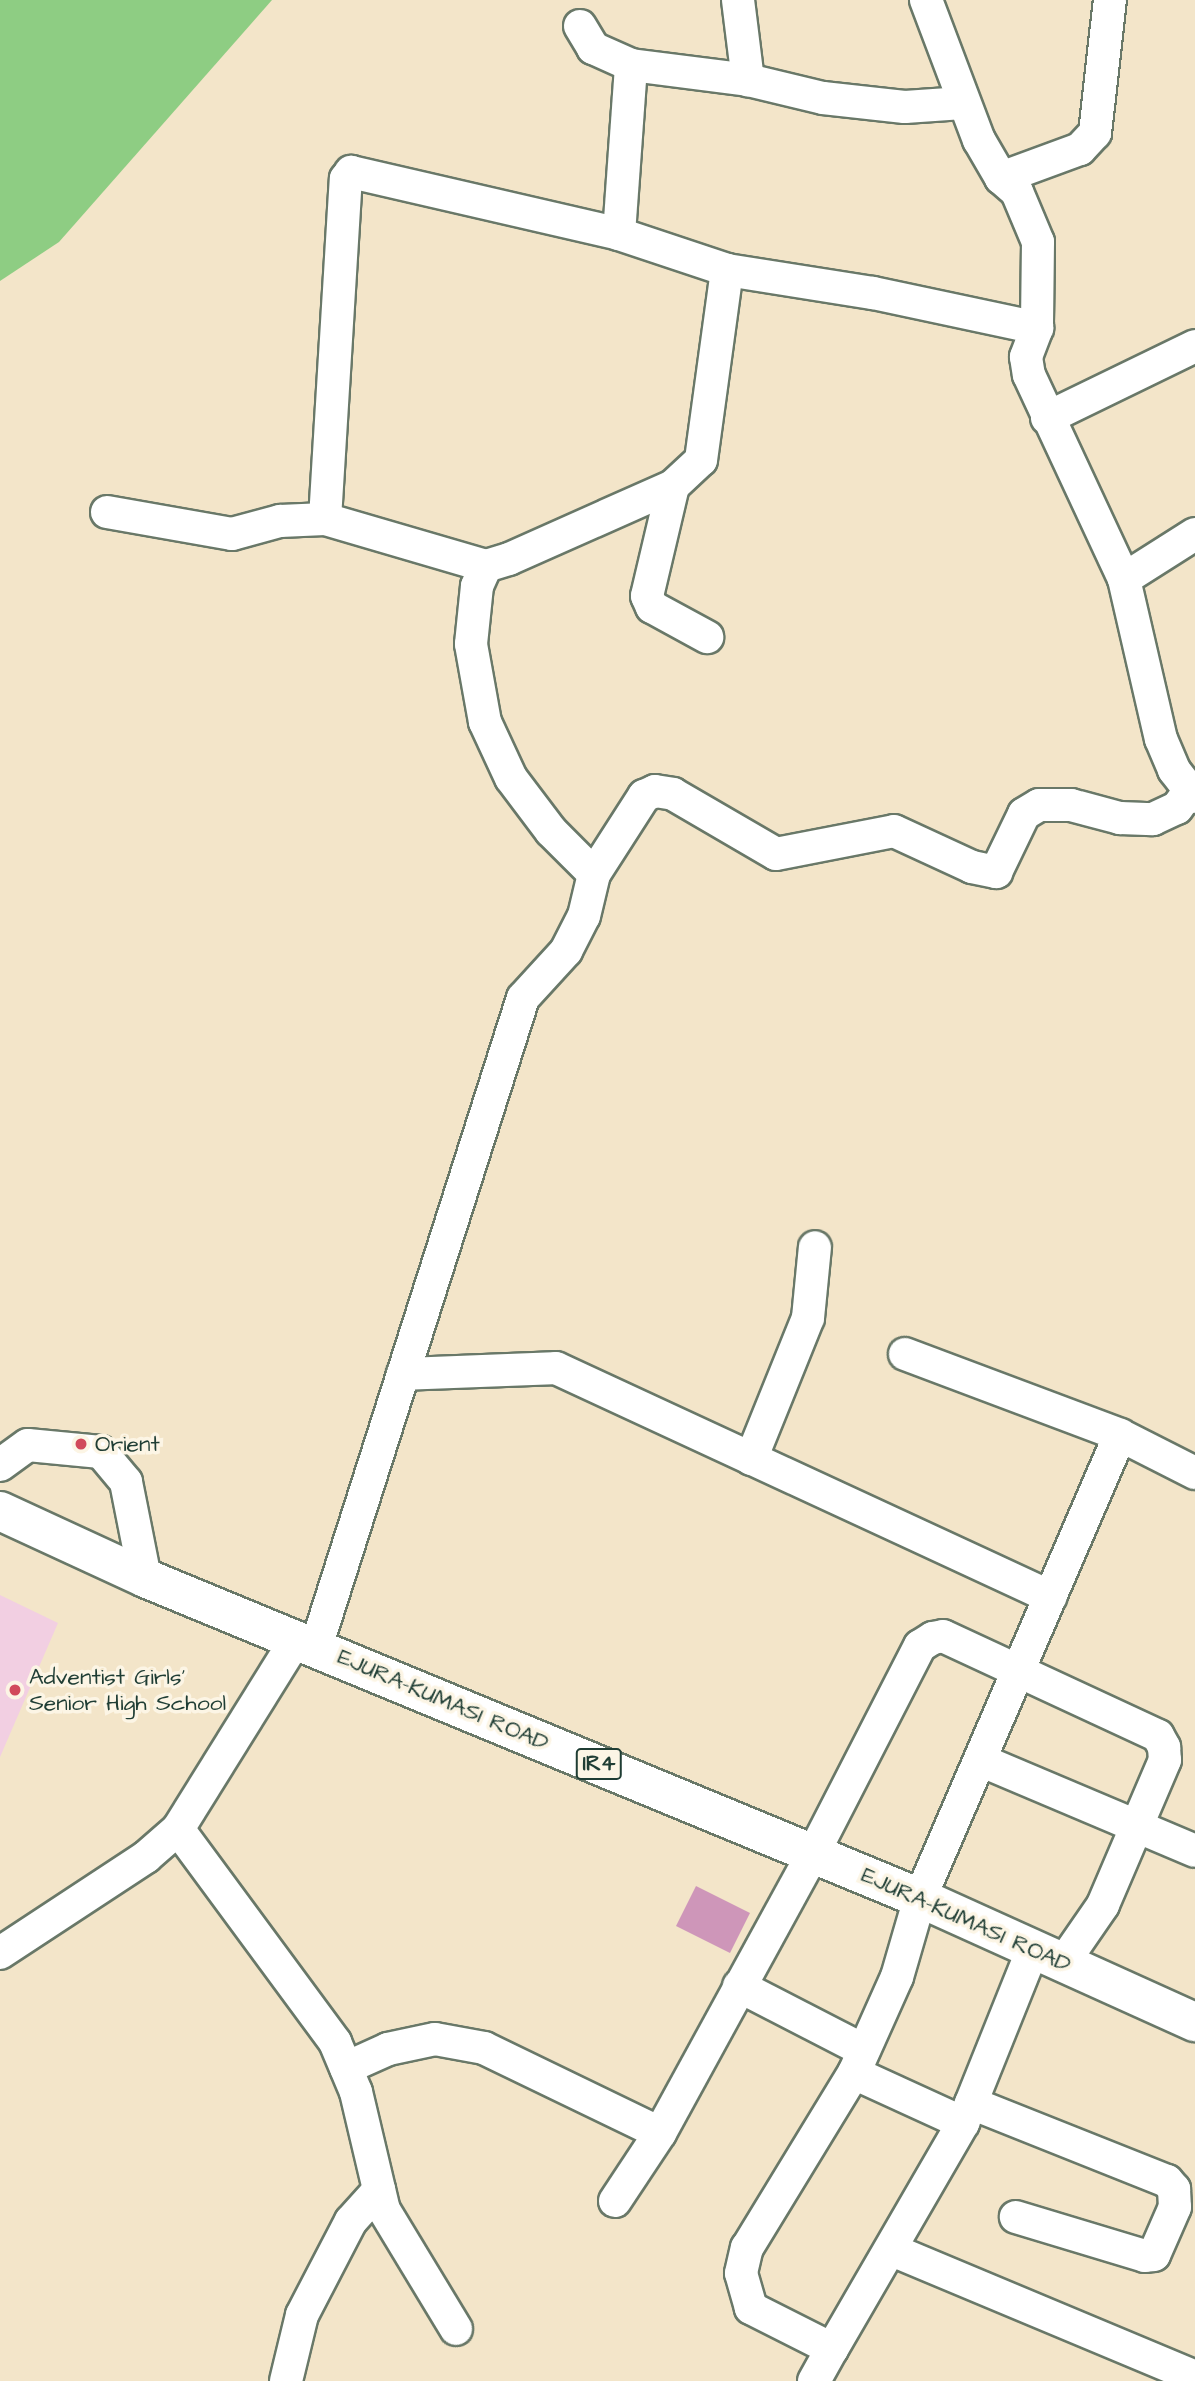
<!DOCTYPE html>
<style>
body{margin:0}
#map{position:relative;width:1195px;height:2381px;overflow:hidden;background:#f3e5c9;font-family:"Architects Daughter",sans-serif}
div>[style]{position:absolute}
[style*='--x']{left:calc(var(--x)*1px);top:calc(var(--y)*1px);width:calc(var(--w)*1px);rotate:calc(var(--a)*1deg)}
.built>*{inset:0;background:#f2cfe2}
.green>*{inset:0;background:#8ecd83}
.building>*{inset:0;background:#ce96b9}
.roads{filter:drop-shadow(2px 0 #697868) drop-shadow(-2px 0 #697868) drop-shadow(0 2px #697868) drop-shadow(0 -2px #697868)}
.minor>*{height:32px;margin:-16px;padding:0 16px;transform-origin:16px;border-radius:16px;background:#fff}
.major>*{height:38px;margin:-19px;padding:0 19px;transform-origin:19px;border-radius:19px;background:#fff}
.dots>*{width:19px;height:19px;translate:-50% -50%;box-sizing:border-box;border:4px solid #fcf5e5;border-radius:50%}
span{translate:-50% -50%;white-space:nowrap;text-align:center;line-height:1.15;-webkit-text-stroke:7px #fcf5e5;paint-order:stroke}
.shield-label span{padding:2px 5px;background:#fcf5e5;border:2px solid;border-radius:5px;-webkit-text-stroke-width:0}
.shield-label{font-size:21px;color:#1f3d34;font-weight:700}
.poi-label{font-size:23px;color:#1f3d34}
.left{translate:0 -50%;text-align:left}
.street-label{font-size:23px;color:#1f3d34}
</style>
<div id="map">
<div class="built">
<i style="clip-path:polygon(0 1595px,58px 1623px,0 1757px)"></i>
</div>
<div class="green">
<i style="clip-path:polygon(0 0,272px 0,59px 242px,0 281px)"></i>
</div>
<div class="building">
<i style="clip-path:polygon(696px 1886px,750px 1913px,730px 1953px,676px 1926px)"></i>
</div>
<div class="roads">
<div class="minor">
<i style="--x:738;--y:0;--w:81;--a:82.9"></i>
<i style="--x:748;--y:80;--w:77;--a:13.5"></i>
<i style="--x:823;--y:98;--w:82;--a:6.3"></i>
<i style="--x:905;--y:107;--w:58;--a:-3.9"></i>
<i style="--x:926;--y:0;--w:150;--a:69.3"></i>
<i style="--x:979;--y:140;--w:44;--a:59.9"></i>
<i style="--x:1001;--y:178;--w:21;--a:41"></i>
<i style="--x:1017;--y:192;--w:54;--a:67.2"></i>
<i style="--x:1038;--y:242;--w:86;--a:90.7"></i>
<i style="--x:1037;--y:328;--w:31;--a:111"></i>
<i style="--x:1026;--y:357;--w:18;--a:81"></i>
<i style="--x:1029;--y:375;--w:225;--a:65"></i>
<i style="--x:1124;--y:579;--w:164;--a:77"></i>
<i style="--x:1161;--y:739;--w:34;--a:67"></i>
<i style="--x:1174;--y:770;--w:34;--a:52"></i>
<i style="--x:580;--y:26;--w:26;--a:59"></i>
<i style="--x:593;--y:48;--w:42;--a:24.1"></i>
<i style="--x:631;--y:65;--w:118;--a:7.3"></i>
<i style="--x:1001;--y:178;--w:84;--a:-20.2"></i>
<i style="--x:1080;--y:149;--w:22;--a:-47"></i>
<i style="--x:1095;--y:133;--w:134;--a:-83.6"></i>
<i style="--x:619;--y:234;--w:169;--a:-85.9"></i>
<i style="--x:1047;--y:418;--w:165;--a:-25.9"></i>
<i style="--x:673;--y:486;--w:113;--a:103.3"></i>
<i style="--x:647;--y:596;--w:12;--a:66"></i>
<i style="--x:652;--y:607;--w:63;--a:28.6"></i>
<i style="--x:107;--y:512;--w:127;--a:10"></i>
<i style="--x:232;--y:534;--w:50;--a:-15.2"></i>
<i style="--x:280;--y:521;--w:45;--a:-2.5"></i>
<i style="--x:325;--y:519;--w:168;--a:16.3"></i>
<i style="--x:486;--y:566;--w:24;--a:-17"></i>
<i style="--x:509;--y:559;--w:180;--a:-24"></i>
<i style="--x:673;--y:486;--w:38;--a:-43"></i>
<i style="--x:701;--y:460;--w:192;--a:-82.2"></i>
<i style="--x:325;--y:519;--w:341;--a:-86.5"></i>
<i style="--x:346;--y:179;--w:9;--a:-54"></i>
<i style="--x:351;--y:172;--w:275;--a:13"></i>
<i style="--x:619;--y:234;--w:114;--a:18.4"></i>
<i style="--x:727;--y:270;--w:148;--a:9"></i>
<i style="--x:873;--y:293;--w:168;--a:12"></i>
<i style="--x:1124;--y:579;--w:84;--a:-32.4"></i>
<i style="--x:594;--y:874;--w:93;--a:-57.3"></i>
<i style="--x:644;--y:796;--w:12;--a:-24"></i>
<i style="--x:655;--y:791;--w:18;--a:9"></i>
<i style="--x:673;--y:794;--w:119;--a:30.2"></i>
<i style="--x:776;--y:854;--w:120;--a:-11"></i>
<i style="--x:894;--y:831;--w:86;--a:24.8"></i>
<i style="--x:972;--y:867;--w:25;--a:12"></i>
<i style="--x:996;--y:872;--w:64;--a:-64.2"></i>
<i style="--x:1024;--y:814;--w:17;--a:-31"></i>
<i style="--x:1039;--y:805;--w:32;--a:0"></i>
<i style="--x:1071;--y:805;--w:51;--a:14.9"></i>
<i style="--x:1120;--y:818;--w:33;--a:2"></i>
<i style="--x:1153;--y:819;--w:26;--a:-25"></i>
<i style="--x:1177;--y:808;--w:22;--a:-54"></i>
<i style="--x:905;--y:1354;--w:230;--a:20.6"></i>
<i style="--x:1120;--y:1435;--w:84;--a:26.9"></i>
<i style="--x:403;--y:1374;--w:153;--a:-2.2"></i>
<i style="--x:556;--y:1368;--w:545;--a:24.83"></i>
<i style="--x:751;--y:1459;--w:152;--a:-68"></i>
<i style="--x:808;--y:1318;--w:71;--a:-84.4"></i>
<i style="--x:0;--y:1465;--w:34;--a:-36"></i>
<i style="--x:28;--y:1445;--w:73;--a:5.5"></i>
<i style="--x:101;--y:1452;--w:39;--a:50"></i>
<i style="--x:126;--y:1482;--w:98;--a:78.8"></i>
<i style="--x:316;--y:1647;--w:681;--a:-72.31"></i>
<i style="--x:523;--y:998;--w:64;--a:-47.5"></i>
<i style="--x:566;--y:951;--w:39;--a:-63"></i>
<i style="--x:584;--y:916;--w:43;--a:-76.6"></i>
<i style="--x:594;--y:874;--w:61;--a:-135"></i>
<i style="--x:551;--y:831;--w:66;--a:-127"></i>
<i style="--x:511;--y:778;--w:62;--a:-114.9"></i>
<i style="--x:485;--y:722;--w:79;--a:-100.2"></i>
<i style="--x:471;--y:644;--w:58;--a:-84.1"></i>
<i style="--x:477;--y:586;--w:22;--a:-66"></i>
<i style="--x:980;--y:1760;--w:233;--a:22.9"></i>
<i style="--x:178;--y:1829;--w:265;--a:53.6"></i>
<i style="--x:335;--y:2042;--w:54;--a:67.2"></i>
<i style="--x:356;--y:2092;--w:121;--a:76.7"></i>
<i style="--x:384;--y:2210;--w:139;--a:58.8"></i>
<i style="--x:0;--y:1953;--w:175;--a:-33.3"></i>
<i style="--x:146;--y:1857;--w:43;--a:-41.2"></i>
<i style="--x:178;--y:1829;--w:225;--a:-58.1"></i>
<i style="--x:739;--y:1986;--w:140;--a:27.3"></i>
<i style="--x:346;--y:2068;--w:46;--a:-24.3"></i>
<i style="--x:388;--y:2049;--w:48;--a:-12"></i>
<i style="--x:435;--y:2039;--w:50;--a:10.4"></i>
<i style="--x:484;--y:2048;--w:195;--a:25.8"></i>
<i style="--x:854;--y:2073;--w:120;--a:24.6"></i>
<i style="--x:971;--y:2103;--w:211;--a:21.7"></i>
<i style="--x:1167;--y:2181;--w:11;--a:49"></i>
<i style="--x:1174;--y:2189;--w:18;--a:87"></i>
<i style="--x:1175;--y:2207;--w:52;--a:113.6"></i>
<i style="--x:1154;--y:2255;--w:9;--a:174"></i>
<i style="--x:1145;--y:2256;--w:135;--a:-163.2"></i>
<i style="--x:615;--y:2201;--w:82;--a:-56.5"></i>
<i style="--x:660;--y:2133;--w:318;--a:-61.3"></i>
<i style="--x:813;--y:1854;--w:234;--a:-62.8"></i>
<i style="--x:920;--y:1646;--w:15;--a:-32"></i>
<i style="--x:933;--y:1638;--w:10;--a:-11"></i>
<i style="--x:943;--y:1636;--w:237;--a:24.9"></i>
<i style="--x:1158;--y:1736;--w:13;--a:61"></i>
<i style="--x:1164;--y:1747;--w:13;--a:86"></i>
<i style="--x:1165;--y:1760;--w:158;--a:113.2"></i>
<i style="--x:1103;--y:1905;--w:70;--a:124.6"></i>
<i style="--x:892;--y:2250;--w:329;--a:22.7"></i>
<i style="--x:832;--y:2349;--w:261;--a:-59.9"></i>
<i style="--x:963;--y:2123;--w:188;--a:-68.1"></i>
<i style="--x:286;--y:2381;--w:68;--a:-76.4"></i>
<i style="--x:302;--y:2315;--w:106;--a:-62.5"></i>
<i style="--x:351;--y:2221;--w:42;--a:-47.9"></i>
<i style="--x:814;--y:2381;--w:37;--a:-61"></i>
<i style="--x:832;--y:2349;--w:91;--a:-153.2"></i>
<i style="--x:751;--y:2308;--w:36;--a:-106"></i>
<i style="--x:741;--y:2273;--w:26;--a:-77"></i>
<i style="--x:747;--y:2248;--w:205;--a:-58.6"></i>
<i style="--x:854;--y:2073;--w:105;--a:-65.9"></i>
<i style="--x:897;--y:1977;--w:82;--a:-73.8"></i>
<i style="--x:920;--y:1898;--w:504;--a:-66.64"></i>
</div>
<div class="major">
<i style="--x:0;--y:1511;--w:160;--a:24.8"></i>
<i style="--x:145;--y:1578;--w:838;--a:22.44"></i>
<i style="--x:920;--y:1898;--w:302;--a:24.3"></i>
</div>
</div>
<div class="dots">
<i style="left:81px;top:1444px;background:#d1495b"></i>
<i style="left:15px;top:1690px;background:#d1495b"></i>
</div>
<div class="shield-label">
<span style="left:599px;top:1764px">IR4</span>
</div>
<div class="poi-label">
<span class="left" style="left:95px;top:1444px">Orient</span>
<span class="left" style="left:29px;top:1690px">Adventist Girls'<br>Senior High School</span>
</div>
<div class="street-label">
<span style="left:443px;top:1700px;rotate:23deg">EJURA-KUMASI ROAD</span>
<span style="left:966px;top:1920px;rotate:24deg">EJURA-KUMASI ROAD</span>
</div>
</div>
